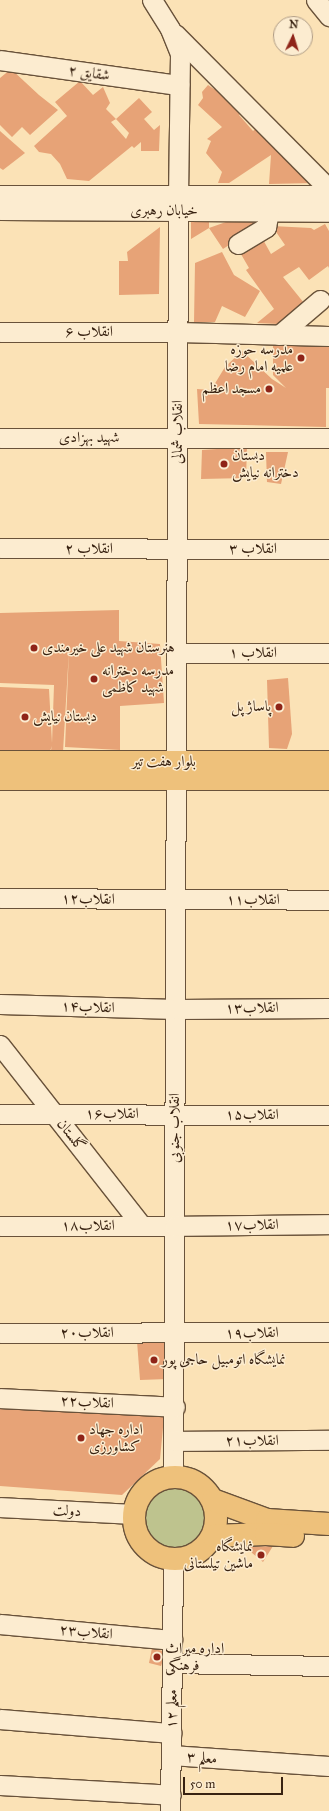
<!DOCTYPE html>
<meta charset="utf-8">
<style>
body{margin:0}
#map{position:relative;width:329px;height:1811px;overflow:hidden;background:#fbe2b6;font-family:"IM FELL Great Primer",Amiri,serif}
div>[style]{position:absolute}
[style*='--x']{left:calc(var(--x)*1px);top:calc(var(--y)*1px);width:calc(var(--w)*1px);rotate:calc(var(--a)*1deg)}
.green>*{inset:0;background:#bec38e}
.round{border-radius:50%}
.building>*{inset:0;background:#e7a377}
.roads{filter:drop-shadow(1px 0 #69523a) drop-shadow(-1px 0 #69523a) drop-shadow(0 1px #69523a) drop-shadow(0 -1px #69523a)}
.minor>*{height:19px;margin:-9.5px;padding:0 9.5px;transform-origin:9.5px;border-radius:9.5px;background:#fcecd0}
.major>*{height:22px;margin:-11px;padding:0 11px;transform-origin:11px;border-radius:11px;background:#eec17b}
.major>.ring{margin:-11px;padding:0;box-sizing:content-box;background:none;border:22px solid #eec17b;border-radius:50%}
.dots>*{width:11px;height:11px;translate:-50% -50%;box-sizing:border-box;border:2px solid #fcecd0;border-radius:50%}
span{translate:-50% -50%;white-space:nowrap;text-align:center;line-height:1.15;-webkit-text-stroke:3px #fcecd0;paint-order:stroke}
.street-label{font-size:15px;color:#382211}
.poi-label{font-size:15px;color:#382211}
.right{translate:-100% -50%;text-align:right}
.left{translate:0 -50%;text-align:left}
.north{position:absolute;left:273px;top:16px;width:40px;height:40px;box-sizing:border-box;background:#fcecd0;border:1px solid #ae9b84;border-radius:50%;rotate:4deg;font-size:11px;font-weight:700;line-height:16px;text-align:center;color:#382211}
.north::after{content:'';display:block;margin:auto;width:14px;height:18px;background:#8f2418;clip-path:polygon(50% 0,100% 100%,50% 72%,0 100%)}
.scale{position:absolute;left:183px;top:1777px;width:100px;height:18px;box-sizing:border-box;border:2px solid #382211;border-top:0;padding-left:5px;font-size:12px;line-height:14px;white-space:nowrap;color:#382211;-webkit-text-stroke:3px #fcecd0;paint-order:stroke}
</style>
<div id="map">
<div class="green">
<i class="round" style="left:140px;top:1482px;width:72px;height:72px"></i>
</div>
<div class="building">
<i style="clip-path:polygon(11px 69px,39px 95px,58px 110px,30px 135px,22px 127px,12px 137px,0 125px,0 78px)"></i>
<i style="clip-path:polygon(80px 81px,93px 95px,103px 87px,110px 103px,106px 109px,116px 119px,111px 122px,126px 139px,129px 133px,116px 119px,139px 98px,152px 112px,144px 119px,154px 130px,160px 125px,159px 151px,141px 151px,141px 142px,134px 148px,132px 146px,89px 181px,67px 179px,60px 164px,51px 154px,39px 152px,34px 146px,67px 116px,55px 102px)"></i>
<i style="clip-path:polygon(208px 85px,214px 89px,218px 85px,245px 110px,239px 115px,253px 131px,263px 123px,314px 183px,269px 184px,271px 155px,229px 183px,218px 183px,222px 172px,206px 153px,211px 141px,207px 139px,222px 127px,198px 105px,203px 98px,202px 92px)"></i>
<i style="clip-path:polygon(0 131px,25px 153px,3px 170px,0 168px)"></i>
<i style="clip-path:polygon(191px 221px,209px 221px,209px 228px,226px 222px,254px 221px,258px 226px,223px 249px,209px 228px,191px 239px)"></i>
<i style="clip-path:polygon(325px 224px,329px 231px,329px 268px,328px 266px,309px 280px,299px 267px,283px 277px,304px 303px,278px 324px,257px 323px,274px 309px,246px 270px,249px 268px,238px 249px,261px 236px,271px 254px,285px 245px,272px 226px,311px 228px,314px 230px)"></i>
<i style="clip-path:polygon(160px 227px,159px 294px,119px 295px,119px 261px,128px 261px,127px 252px)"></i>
<i style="clip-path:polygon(222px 252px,234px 275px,260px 291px,245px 317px,222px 306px,215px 322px,194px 322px,195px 263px)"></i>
<i style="clip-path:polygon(273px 339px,329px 341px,329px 388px,326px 388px,326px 427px,199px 424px,197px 389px,211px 390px,225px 367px,242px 351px,272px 379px,286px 388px,273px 375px)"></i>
<i style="clip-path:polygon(247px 447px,246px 478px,201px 479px,202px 450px)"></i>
<i style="clip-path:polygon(266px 452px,288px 452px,281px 484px,267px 482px)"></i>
<i style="clip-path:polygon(119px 610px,119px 641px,160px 644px,164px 703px,120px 706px,120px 750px,65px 747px,69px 650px,63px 752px,51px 750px,52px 746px,48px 756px,0 755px,0 687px,49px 689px,52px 743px,54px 685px,0 683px,0 613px)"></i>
<i style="clip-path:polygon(288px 678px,292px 734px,287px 749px,269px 748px,267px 680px)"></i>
<i style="clip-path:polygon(170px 1340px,168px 1379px,140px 1380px,137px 1341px)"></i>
<i style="clip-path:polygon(0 1407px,164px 1417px,160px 1459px,122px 1495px,0 1486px)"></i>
<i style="clip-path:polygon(273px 1546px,263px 1562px,245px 1547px)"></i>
<i style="clip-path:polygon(152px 1648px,166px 1652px,161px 1666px,149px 1663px)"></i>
</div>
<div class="roads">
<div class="minor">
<i style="--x:152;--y:0;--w:34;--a:58"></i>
<i style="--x:170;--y:29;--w:27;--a:68"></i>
<i style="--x:180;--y:54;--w:141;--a:90.8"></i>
<i style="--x:178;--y:195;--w:1282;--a:90.22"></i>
<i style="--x:316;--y:0;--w:21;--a:51"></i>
<i style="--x:175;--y:34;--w:218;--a:45.2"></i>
<i style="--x:0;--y:60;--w:181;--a:8"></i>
<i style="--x:0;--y:195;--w:329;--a:0"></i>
<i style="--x:0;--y:210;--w:329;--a:0.3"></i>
<i style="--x:238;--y:244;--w:33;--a:-31"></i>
<i style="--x:266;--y:227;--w:16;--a:-79"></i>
<i style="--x:0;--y:332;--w:178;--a:0"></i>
<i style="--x:178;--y:332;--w:151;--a:1.5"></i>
<i style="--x:279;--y:335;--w:54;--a:-40.5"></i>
<i style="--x:0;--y:438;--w:329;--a:0"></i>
<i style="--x:0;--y:548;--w:329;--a:0.2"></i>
<i style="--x:177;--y:653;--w:152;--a:0"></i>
<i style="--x:0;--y:898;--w:329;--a:0.3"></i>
<i style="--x:0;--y:1004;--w:176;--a:1.6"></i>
<i style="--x:176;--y:1009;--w:153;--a:-0.4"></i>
<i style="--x:0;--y:1045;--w:230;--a:51.9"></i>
<i style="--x:0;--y:1114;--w:329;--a:0.2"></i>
<i style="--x:0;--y:1226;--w:175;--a:0"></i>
<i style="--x:175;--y:1226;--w:154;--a:-0.7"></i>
<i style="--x:0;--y:1333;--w:329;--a:-0.2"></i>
<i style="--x:0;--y:1398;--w:175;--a:2.9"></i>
<i style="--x:174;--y:1441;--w:155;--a:-0.4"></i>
<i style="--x:0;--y:1507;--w:134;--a:3"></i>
<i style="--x:0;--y:1624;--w:173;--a:5.3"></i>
<i style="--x:172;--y:1663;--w:157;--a:1.1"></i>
<i style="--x:0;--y:1719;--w:172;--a:4.7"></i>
<i style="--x:171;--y:1755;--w:158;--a:4"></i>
<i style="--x:0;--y:1785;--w:171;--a:3.3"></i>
<i style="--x:170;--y:1811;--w:252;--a:-89.3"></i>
</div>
<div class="major">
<i style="--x:0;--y:762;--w:329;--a:0"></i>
<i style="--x:0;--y:779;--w:329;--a:0"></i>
<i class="ring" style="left:134px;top:1477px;width:60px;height:60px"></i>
<i style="--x:213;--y:1500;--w:58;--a:20.3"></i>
<i style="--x:267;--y:1520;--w:62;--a:3.7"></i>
<i style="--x:213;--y:1536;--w:53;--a:-2.2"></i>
<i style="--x:266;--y:1534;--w:27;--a:4"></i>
</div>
</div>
<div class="dots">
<i style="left:301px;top:358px;background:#8f2418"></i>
<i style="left:269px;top:389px;background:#8f2418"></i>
<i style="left:224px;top:464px;background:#8f2418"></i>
<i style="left:34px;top:648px;background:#8f2418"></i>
<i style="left:94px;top:679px;background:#8f2418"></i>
<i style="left:279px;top:707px;background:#8f2418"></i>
<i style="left:25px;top:717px;background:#8f2418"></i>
<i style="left:154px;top:1360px;background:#8f2418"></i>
<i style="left:81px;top:1438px;background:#8f2418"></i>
<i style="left:261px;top:1555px;background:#8f2418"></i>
<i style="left:157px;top:1657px;background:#8f2418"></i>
</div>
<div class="street-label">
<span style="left:89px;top:73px;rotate:8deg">شقایق ۲</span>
<span style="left:164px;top:211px">خیابان رهبری</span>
<span style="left:89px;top:332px">انقلاب ۶</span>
<span style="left:178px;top:432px;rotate:-90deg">انقلاب شمالی</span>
<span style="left:89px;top:438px">شهید بهزادی</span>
<span style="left:89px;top:549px">انقلاب ۲</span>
<span style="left:253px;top:549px">انقلاب ۳</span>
<span style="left:253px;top:653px">انقلاب ۱</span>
<span style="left:164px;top:762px">بلوار هفت تیر</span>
<span style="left:88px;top:899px;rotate:1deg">انقلاب۱۲</span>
<span style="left:253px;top:900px">انقلاب۱۱</span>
<span style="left:88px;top:1007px;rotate:2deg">انقلاب۱۴</span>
<span style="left:252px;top:1008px;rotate:-1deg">انقلاب۱۳</span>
<span style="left:112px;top:1114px">انقلاب۱۶</span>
<span style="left:252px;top:1115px">انقلاب۱۵</span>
<span style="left:175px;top:1128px;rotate:-90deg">انقلاب جنوبی</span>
<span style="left:71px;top:1135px;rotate:52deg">گلستان</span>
<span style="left:252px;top:1225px;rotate:-1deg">انقلاب۱۷</span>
<span style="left:88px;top:1226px">انقلاب۱۸</span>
<span style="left:87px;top:1333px">انقلاب۲۰</span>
<span style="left:252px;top:1333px;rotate:-1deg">انقلاب۱۹</span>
<span style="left:87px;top:1402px;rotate:3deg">انقلاب۲۲</span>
<span style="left:252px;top:1441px">انقلاب۲۱</span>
<span style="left:67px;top:1511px;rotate:3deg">دولت</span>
<span style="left:86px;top:1632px;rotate:5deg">انقلاب۲۳</span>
<span style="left:172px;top:1709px;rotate:-89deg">معلم ۱۲</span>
<span style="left:202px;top:1758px;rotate:4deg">معلم ۳</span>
</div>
<div class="poi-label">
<span class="right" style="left:293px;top:358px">مدرسه حوزه<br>علمیه امام رضا</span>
<span class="right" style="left:261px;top:389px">مسجد اعظم</span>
<span class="left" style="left:232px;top:464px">دبستان<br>دخترانه نیایش</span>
<span class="left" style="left:42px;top:648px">هنرستان شهید علی خیرمندی</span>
<span class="left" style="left:102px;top:679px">مدرسه دخترانه<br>شهید کاظمی</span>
<span class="right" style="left:271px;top:707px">پاساژ پل</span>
<span class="left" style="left:33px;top:717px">دبستان نیایش</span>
<span class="left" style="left:162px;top:1360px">نمایشگاه اتومبیل حاجی پور</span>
<span class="left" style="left:89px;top:1438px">اداره جهاد<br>کشاورزی</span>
<span class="right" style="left:253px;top:1555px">نمایشگاه<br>ماشین تیلستانی</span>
<span class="left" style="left:165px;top:1657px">اداره میراث<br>فرهنگی</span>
</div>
<div class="north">N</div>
<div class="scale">50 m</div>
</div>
